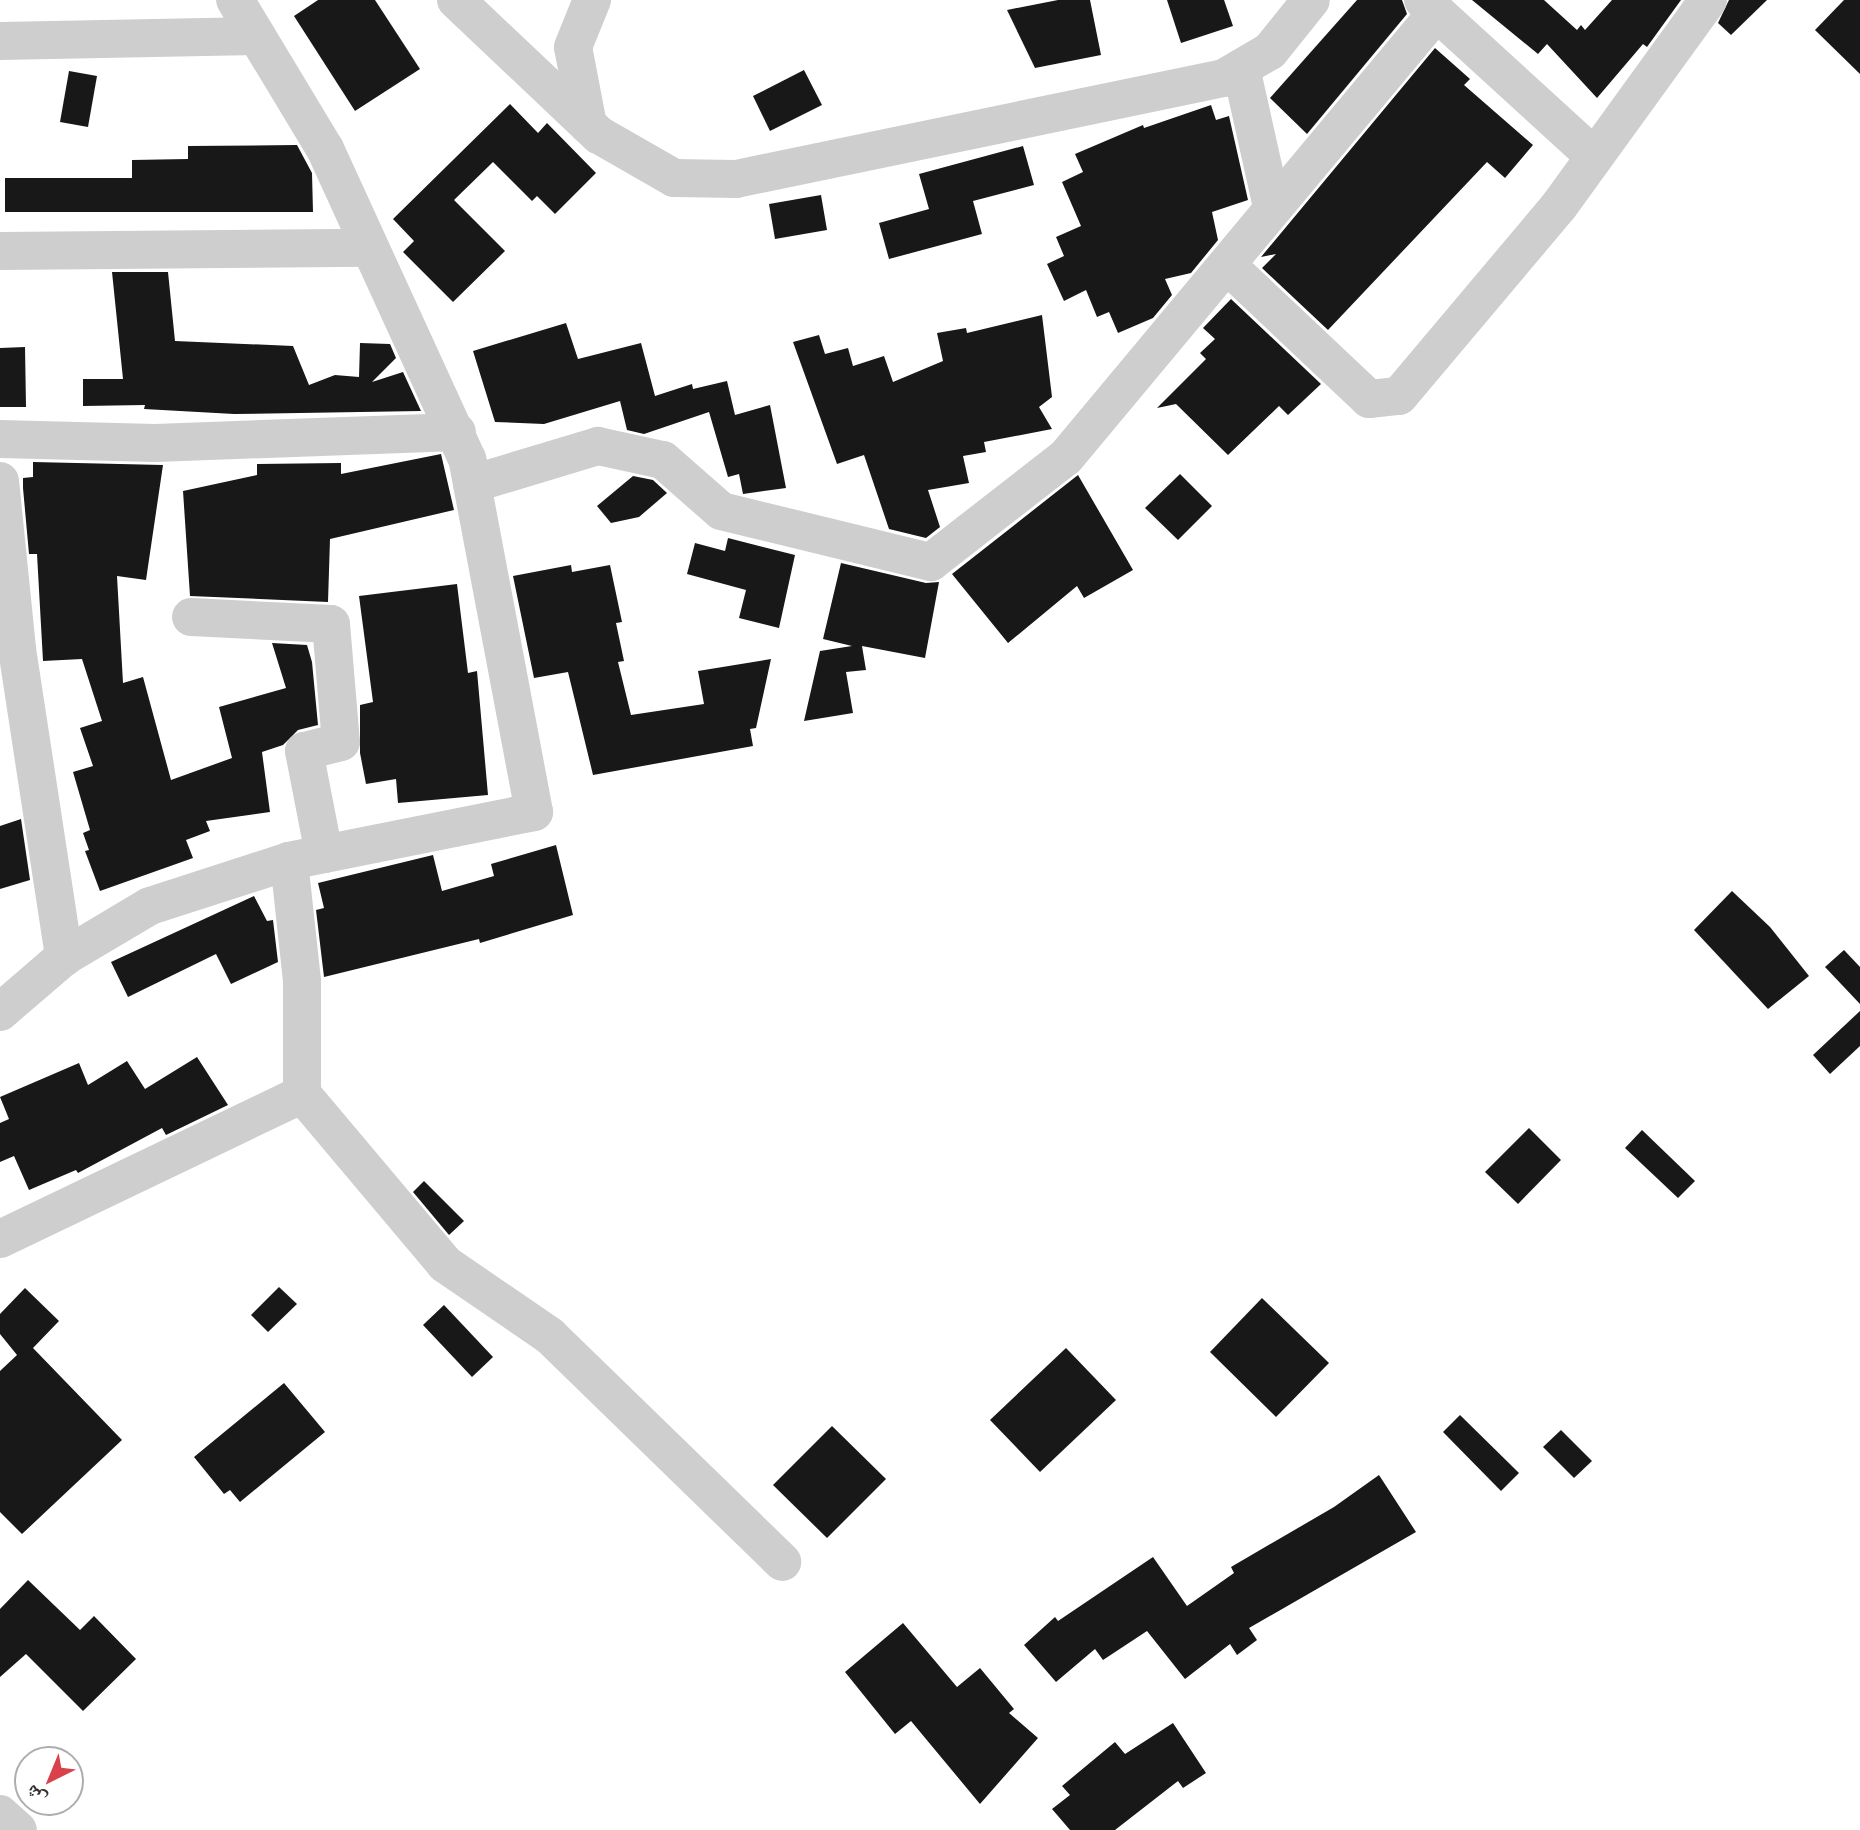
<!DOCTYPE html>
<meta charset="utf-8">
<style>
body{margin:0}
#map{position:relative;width:1860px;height:1830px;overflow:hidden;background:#fff;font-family:Inter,"Noto Naskh Arabic",sans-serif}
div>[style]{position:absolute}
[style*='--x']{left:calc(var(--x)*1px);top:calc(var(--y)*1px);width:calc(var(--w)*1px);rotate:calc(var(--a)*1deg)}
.building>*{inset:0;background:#181818}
.minor>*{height:38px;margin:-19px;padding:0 19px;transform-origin:19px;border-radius:19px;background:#cecece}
span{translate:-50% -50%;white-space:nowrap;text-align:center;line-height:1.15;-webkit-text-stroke:7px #fff;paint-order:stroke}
.north{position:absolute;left:14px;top:1746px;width:70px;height:70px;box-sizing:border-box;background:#fff;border:2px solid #adadad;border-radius:50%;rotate:223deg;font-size:19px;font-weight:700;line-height:28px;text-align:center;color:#313131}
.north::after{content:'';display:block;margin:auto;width:24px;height:32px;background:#d9414b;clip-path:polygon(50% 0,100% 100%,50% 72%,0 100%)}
</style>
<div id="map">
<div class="building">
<i style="clip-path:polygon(318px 0,375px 0,420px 69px,355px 111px,294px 16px)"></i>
<i style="clip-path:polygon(1058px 0,1090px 0,1101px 55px,1035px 68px,1007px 10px)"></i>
<i style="clip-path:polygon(1167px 0,1224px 0,1233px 26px,1181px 43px)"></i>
<i style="clip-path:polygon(1357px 0,1402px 0,1407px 14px,1307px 134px,1270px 98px)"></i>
<i style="clip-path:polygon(1472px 0,1544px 0,1577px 30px,1581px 25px,1585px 30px,1612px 0,1681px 0,1647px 47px,1643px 44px,1597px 98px,1547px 44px,1538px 54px)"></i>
<i style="clip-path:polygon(1729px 0,1767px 0,1731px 35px,1718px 23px)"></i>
<i style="clip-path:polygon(1844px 0,1860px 0,1860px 74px,1815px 30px)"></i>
<i style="clip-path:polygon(1435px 48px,1470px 79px,1464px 85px,1533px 145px,1505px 178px,1487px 162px,1328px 330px,1262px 268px,1276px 254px,1261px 257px)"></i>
<i style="clip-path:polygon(804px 70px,822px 105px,770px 131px,753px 96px)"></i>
<i style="clip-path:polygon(69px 71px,97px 76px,88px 127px,60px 122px)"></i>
<i style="clip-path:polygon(510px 104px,538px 133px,547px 123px,596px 173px,555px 214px,537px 196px,532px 201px,493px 162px,454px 200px,505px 251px,453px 302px,403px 252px,414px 241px,393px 219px)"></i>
<i style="clip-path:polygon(1211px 105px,1216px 120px,1229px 116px,1248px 200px,1212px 212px,1218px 240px,1191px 273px,1165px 279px,1172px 295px,1153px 318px,1118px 333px,1109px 312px,1097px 317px,1086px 290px,1064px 301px,1047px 264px,1064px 256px,1056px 237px,1081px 226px,1062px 182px,1083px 172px,1075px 154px,1143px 125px,1144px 128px)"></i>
<i style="clip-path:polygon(297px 145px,312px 173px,313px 212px,5px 212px,5px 178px,132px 178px,132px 160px,188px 159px,188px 146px)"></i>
<i style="clip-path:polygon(1023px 146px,1034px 185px,973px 201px,982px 234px,889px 259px,879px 223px,929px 209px,919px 174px)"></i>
<i style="clip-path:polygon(821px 195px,827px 230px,775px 239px,769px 204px)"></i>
<i style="clip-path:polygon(112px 272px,168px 272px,175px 341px,293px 346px,309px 385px,335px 375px,359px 377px,360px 343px,390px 344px,396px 358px,372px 382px,403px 372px,421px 411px,234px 414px,144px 409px,145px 405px,83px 406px,83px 379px,123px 379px)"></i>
<i style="clip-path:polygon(1231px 299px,1321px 384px,1288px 415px,1279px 406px,1228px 455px,1176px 404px,1157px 408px,1206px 359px,1200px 353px,1215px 339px,1203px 328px)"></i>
<i style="clip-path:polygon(1042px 315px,1052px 397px,1039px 407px,1052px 429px,984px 442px,986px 452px,963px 456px,969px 483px,928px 490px,940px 527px,926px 538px,889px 529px,864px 455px,837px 464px,793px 342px,819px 335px,825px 354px,848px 348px,853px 366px,884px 356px,893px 382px,943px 361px,937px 333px,966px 328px,967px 333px)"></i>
<i style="clip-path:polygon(566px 323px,578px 359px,641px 343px,655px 396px,692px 384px,693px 389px,727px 381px,735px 415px,770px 405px,786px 488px,743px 494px,739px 474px,728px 477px,709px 412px,644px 434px,627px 430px,620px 401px,544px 424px,495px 422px,473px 351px)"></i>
<i style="clip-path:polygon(25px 347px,26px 407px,0 407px,0 348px)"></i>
<i style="clip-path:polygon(441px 454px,454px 510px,330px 539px,328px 602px,190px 596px,183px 491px,257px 475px,257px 464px,341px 463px,341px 474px)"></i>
<i style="clip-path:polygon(33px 462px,163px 465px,146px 580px,117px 576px,123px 683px,143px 677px,171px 780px,232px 758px,219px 707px,286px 688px,272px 643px,307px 645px,312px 662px,318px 725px,298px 730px,283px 745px,262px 752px,270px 812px,206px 821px,210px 831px,186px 840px,193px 858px,100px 891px,85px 851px,89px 850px,83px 833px,90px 830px,73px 772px,93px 766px,80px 728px,102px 721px,82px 659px,43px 661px,37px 554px,29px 554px,23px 488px,23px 478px,33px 477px)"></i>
<i style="clip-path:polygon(1180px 474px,1212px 506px,1178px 540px,1145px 508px)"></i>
<i style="clip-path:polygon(1078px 475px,1133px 570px,1084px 598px,1077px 586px,1008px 643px,952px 574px)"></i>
<i style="clip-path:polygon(633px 476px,653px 480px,667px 493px,639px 517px,611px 523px,597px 506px)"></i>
<i style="clip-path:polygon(728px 538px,795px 555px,779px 628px,739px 618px,746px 590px,687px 574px,695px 543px,725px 551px)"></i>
<i style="clip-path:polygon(841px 563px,926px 583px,939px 582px,925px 658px,862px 646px,866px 670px,846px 672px,853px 713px,804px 721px,820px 651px,852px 646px,823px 639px)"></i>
<i style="clip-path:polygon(571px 565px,572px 572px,610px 565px,622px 622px,616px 623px,624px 661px,618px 662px,631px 715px,704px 704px,698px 671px,771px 659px,756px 728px,750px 729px,753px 746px,593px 775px,568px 672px,534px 678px,513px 576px)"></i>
<i style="clip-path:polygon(457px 584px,468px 673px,477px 671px,488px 795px,398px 803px,396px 779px,366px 784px,360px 753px,360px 705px,373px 702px,359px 596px)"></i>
<i style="clip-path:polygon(21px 819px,30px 880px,0 889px,0 826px)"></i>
<i style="clip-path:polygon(556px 845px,573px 915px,480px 943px,479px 939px,324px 977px,316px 910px,324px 908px,318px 883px,433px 855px,442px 891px,494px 876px,491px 864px)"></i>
<i style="clip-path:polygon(1732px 891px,1770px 927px,1809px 976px,1768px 1009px,1694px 930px)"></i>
<i style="clip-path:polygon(254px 896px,267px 921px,273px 920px,278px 962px,231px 984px,216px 954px,128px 997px,111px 962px)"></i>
<i style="clip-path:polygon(1844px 950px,1860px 967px,1860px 1004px,1825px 967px)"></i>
<i style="clip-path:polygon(1860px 1011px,1860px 1046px,1830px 1074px,1813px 1055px)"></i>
<i style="clip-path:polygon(197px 1057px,228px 1105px,166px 1135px,162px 1128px,78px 1173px,76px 1170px,29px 1190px,14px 1156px,0 1162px,0 1123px,9px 1119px,0 1097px,79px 1063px,88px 1085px,127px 1061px,145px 1089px)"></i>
<i style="clip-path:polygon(1529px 1128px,1561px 1160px,1518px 1204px,1485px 1172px)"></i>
<i style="clip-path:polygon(1642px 1130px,1695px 1181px,1678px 1198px,1625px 1148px)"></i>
<i style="clip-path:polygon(424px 1181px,464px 1221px,449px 1235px,413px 1192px)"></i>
<i style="clip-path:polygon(279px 1287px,297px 1304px,268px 1332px,251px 1315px)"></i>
<i style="clip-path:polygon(25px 1288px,59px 1321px,33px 1348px,122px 1440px,22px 1534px,0 1512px,0 1371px,17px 1355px,0 1334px,0 1314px)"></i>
<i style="clip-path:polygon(1262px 1298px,1329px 1363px,1276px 1417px,1210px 1352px)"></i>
<i style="clip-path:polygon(444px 1305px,493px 1357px,472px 1377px,423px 1325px)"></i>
<i style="clip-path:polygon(1066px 1348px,1116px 1400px,1040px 1472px,990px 1420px)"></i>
<i style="clip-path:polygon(284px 1383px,325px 1432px,240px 1502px,230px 1490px,224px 1494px,194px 1457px)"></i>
<i style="clip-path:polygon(1460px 1415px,1519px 1473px,1501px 1491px,1443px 1432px)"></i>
<i style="clip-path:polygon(832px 1426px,886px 1479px,827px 1538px,773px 1485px)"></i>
<i style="clip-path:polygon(1561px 1430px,1592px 1461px,1574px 1478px,1543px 1447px)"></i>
<i style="clip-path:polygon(1379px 1475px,1416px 1532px,1249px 1628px,1257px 1640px,1237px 1655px,1230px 1644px,1185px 1679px,1147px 1631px,1103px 1660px,1095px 1649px,1056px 1682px,1024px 1645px,1055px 1617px,1058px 1621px,1153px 1557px,1187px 1606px,1234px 1573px,1231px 1567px,1334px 1507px)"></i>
<i style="clip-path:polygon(28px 1580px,80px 1630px,94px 1616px,136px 1659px,83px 1711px,26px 1654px,0 1677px,0 1609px)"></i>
<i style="clip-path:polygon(903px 1623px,957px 1687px,980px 1668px,1014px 1709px,1009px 1713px,1038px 1738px,980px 1804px,911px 1721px,895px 1734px,845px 1672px)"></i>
<i style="clip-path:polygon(1173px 1723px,1206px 1773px,1183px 1788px,1178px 1781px,1115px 1830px,1070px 1830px,1052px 1809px,1070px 1795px,1062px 1786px,1115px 1742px,1125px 1754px)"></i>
</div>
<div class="minor">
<i style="--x:456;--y:0;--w:197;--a:43.4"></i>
<i style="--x:599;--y:135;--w:86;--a:29.8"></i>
<i style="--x:674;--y:178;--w:62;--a:0.9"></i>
<i style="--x:736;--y:179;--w:498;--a:-11.7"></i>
<i style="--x:1224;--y:78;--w:53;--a:-30.4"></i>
<i style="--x:1270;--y:51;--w:65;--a:-51.2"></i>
<i style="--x:1423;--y:0;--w:231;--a:42.4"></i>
<i style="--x:0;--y:41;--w:257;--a:-1.1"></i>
<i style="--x:1241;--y:68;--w:142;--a:77.4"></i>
<i style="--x:588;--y:125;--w:79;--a:-100.9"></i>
<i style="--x:573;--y:47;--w:51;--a:-68"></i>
<i style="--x:0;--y:251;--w:369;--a:-0.5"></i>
<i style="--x:1228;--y:266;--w:194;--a:43.3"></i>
<i style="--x:1369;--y:399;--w:30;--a:-6"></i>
<i style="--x:1399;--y:396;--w:248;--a:-49.9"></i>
<i style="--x:1559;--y:206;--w:254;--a:-54.1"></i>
<i style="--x:0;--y:439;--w:155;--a:1.5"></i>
<i style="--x:155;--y:443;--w:302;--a:-2.1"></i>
<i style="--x:0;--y:481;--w:169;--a:84.2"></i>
<i style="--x:17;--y:649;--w:312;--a:81.3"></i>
<i style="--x:472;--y:484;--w:132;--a:-16.8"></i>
<i style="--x:598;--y:446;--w:66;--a:12.2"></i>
<i style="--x:663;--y:460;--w:77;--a:41.3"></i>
<i style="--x:721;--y:511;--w:216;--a:13.7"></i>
<i style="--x:931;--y:562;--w:171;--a:-37.9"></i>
<i style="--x:1066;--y:457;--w:579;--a:-50.18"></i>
<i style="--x:191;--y:617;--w:140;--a:2.9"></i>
<i style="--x:331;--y:624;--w:118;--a:85.2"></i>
<i style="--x:341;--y:742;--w:38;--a:166"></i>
<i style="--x:304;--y:751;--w:105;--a:79"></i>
<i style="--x:289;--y:861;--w:121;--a:83.8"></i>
<i style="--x:302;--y:981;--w:113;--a:90"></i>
<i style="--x:302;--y:1094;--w:222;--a:49.9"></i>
<i style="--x:445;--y:1264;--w:127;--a:34.4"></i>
<i style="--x:550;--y:1336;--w:324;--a:44.2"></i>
<i style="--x:0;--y:1012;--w:84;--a:-40.7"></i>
<i style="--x:64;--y:957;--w:100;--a:-30.7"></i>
<i style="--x:150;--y:906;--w:146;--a:-17.9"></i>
<i style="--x:289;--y:861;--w:250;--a:-11.3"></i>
<i style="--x:534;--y:812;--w:359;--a:-100.7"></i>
<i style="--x:467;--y:459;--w:341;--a:-114.6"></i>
<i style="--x:325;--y:149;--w:174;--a:-121.1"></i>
<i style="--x:0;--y:1239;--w:335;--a:-25.6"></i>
<i style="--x:0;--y:1814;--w:24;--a:42"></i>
</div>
<div class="north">ش</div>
</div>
